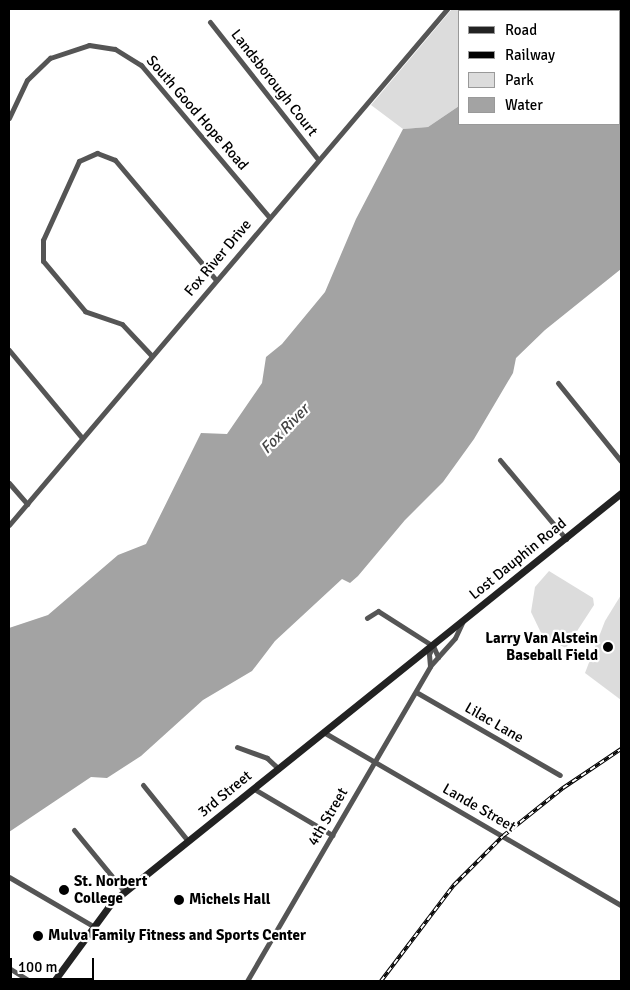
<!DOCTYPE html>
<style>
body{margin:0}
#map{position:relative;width:630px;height:990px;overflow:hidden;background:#fff;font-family:Signika,sans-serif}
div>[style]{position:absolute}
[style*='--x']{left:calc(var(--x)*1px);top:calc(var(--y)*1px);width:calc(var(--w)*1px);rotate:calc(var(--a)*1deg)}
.green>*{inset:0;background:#dcdcdc}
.water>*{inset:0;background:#a3a3a3}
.street>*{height:5px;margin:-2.5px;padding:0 2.5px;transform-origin:2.5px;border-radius:2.5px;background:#555}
.secondary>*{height:7px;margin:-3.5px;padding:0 3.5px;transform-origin:3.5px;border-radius:3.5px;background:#222}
.rail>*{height:4px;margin-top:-2px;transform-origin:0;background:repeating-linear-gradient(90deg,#fff 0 5.5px,#000 0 11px);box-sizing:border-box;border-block:1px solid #000}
.dots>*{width:14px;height:14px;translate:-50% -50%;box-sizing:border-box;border:2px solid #fff;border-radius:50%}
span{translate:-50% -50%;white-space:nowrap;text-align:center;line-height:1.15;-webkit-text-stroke:4.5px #fff;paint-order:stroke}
.street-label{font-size:15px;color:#000}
.poi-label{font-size:15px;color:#000;font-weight:700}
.right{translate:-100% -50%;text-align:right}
.left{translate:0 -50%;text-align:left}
.water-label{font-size:16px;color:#444;font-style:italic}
.frame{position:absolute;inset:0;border:10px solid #000;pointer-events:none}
.legend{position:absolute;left:458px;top:10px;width:162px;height:115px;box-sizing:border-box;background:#fff;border:1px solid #999;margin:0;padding:6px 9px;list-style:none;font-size:15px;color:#000}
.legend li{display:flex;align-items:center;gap:10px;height:25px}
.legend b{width:25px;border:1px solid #999}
.scale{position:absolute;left:10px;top:958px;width:84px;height:22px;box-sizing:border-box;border:2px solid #000;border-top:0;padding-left:6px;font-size:15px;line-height:18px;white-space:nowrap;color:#000;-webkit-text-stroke:4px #fff;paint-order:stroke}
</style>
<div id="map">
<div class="green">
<i style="clip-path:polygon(452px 9px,621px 9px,621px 10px,619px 12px,459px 11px,459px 106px,428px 127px,403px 129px,371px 105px)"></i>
<i style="clip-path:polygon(549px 571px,593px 598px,594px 605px,566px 648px,543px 637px,531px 612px,535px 587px)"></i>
<i style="clip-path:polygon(621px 595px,621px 700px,585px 673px,605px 621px)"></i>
</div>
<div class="water">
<i style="clip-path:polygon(621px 10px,621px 269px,545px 330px,516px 358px,513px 373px,474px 439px,443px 482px,405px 520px,358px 576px,350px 583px,342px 579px,275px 641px,252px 671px,203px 700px,141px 756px,107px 778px,91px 777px,9px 832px,9px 628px,48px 615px,118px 555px,146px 544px,201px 433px,227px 434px,262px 383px,266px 357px,282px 344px,325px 292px,356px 219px,403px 129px,428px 127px,459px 106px,459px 124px,619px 124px)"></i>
</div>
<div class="street">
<i style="--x:210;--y:22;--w:174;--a:51.8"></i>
<i style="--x:9;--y:118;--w:42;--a:-64.7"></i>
<i style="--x:27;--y:80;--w:32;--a:-44"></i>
<i style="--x:50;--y:58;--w:41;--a:-18.4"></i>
<i style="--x:89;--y:45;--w:26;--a:9"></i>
<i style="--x:115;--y:49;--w:31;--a:32"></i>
<i style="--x:141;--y:65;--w:199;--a:49.9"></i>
<i style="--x:9;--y:350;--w:114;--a:50.3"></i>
<i style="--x:151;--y:355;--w:42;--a:-133.1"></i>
<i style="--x:122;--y:324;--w:39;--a:-161"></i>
<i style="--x:85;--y:311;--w:65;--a:-130"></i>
<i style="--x:43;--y:261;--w:21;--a:-90"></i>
<i style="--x:43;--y:240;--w:87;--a:-65.5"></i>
<i style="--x:79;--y:161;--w:20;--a:-24"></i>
<i style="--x:97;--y:153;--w:19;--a:21"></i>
<i style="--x:115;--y:160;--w:157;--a:49.9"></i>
<i style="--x:558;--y:383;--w:100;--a:51.1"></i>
<i style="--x:500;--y:460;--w:103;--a:50.1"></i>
<i style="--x:9;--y:483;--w:28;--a:49"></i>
<i style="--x:9;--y:525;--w:677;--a:-49.67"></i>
<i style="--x:438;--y:657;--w:25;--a:-48"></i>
<i style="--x:455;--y:638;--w:19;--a:-65"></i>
<i style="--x:430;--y:666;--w:12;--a:-95"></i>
<i style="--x:429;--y:654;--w:9;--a:-63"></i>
<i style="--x:416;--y:692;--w:166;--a:30"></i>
<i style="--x:325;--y:733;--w:342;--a:30.2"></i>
<i style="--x:237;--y:747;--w:32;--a:20"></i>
<i style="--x:267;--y:758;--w:16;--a:43"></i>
<i style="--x:143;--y:785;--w:72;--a:51.2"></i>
<i style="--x:254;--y:789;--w:91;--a:30.5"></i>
<i style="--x:74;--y:830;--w:80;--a:50.6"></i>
<i style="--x:9;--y:877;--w:97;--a:30.3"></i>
<i style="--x:9;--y:968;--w:25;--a:32"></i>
<i style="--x:247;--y:981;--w:364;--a:-59.8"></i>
<i style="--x:430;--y:666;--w:12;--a:-48"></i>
<i style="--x:438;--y:657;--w:12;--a:-114"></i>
<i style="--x:433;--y:646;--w:65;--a:-147.5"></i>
<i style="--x:378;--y:611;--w:13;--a:148"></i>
</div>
<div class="secondary">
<i style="--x:54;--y:981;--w:98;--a:-53.7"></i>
<i style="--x:112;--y:902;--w:653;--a:-38.78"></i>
</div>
<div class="rail">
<i style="--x:381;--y:981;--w:121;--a:-52.8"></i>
<i style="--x:454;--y:885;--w:69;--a:-45"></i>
<i style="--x:503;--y:836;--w:77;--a:-38.7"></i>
<i style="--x:563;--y:788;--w:70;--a:-33.9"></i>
</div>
<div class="dots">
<i style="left:608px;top:647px;background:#000"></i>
<i style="left:64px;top:890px;background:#000"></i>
<i style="left:179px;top:900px;background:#000"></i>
<i style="left:38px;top:936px;background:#000"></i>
</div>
<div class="street-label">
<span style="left:274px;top:83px;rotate:52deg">Landsborough Court</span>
<span style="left:197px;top:113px;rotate:49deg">South Good Hope Road</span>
<span style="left:218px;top:258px;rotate:-50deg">Fox River Drive</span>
<span style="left:518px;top:559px;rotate:-39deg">Lost Dauphin Road</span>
<span style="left:494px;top:723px;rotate:30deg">Lilac Lane</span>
<span style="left:225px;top:794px;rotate:-39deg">3rd Street</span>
<span style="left:479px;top:808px;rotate:30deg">Lande Street</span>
<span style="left:328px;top:817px;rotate:-60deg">4th Street</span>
</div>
<div class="poi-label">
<span class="right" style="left:598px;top:647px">Larry Van Alstein<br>Baseball Field</span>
<span class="left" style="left:74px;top:890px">St. Norbert<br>College</span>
<span class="left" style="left:189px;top:900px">Michels Hall</span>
<span class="left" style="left:48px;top:936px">Mulva Family Fitness and Sports Center</span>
</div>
<div class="water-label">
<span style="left:285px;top:429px;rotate:-46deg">Fox River</span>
</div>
<div class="frame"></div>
<ul class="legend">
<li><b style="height:6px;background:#222"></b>Road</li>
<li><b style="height:6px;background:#000"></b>Railway</li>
<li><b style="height:14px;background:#dcdcdc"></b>Park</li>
<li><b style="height:14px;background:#a3a3a3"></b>Water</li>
</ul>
<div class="scale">100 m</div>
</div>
